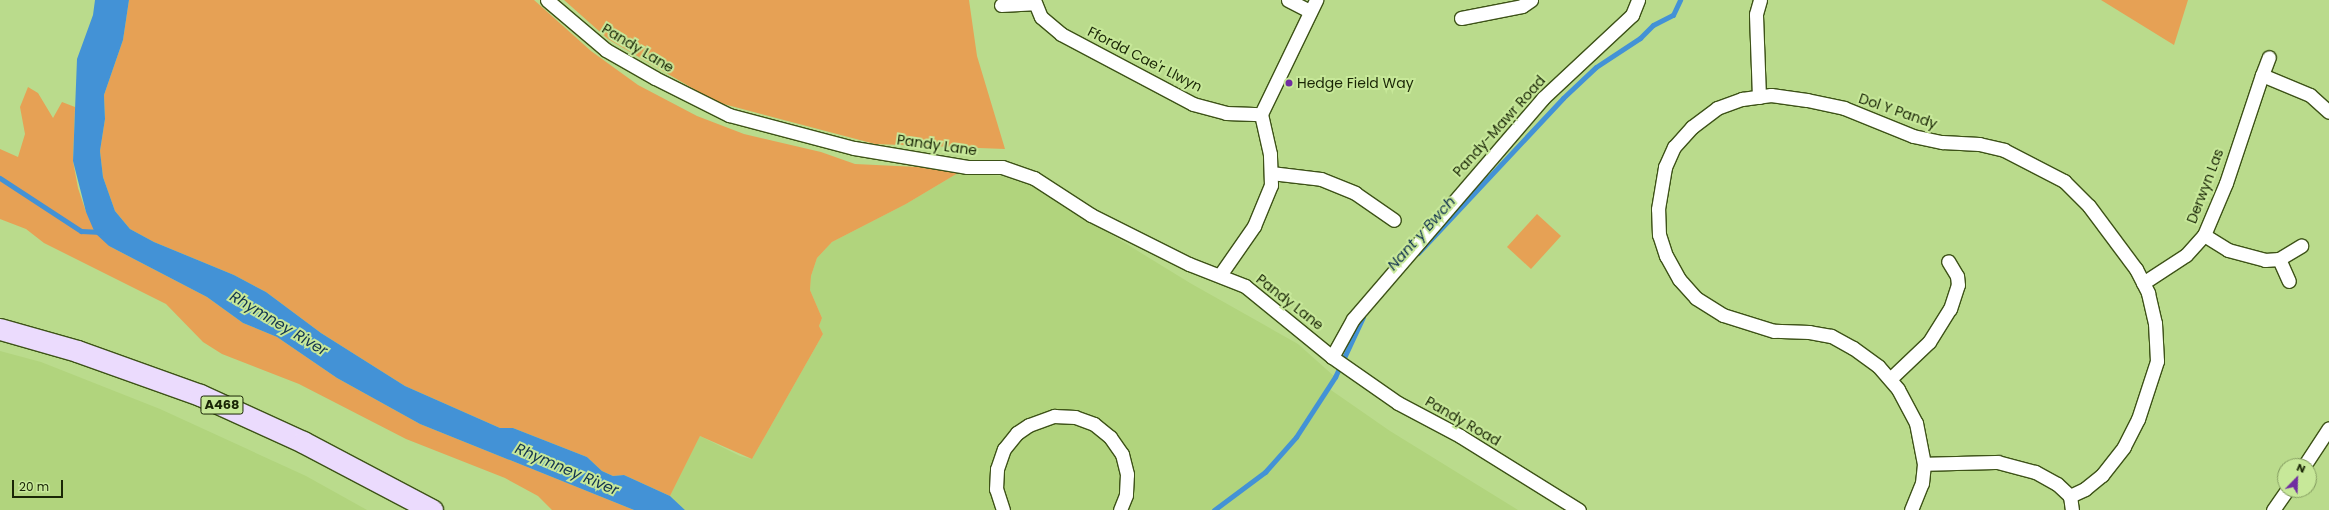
<!DOCTYPE html>
<style>
body{margin:0}
#map{position:relative;width:2329px;height:510px;overflow:hidden;background:#badb8c;font-family:Poppins,sans-serif}
div>[style]{position:absolute}
[style*='--x']{left:calc(var(--x)*1px);top:calc(var(--y)*1px);width:calc(var(--w)*1px);rotate:calc(var(--a)*1deg)}
.built>*{inset:0;background:#b1d47d}
.green>*{inset:0;background:#e6a155}
.water>*{inset:0;background:#4392d6}
.stream>*{height:5px;margin:-2.5px;padding:0 2.5px;transform-origin:2.5px;border-radius:2.5px;background:#4392d6}
.roads{filter:drop-shadow(1px 0 #3d5217) drop-shadow(-1px 0 #3d5217) drop-shadow(0 1px #3d5217) drop-shadow(0 -1px #3d5217)}
.street>*{height:13px;margin:-6.5px;padding:0 6.5px;transform-origin:6.5px;border-radius:6.5px;background:#fff}
.primary>*{height:21px;margin:-10.5px;padding:0 10.5px;transform-origin:10.5px;border-radius:10.5px;background:#ebdbfd}
.dots>*{width:11px;height:11px;translate:-50% -50%;box-sizing:border-box;border:2px solid #c7e899;border-radius:50%}
span{translate:-50% -50%;white-space:nowrap;text-align:center;line-height:1.15;-webkit-text-stroke:4px #c7e899;paint-order:stroke}
.shield-label span{padding:1px 3px;background:#c7e899;border:1px solid;border-radius:3px;-webkit-text-stroke-width:0}
.shield-label{font-size:13px;color:#1a2606;font-weight:700}
.street-label{font-size:14px;color:#1a2606}
.poi-label{font-size:14px;color:#1a2606}
.left{translate:0 -50%;text-align:left}
.water-label{font-size:15px;color:#12334f;font-style:italic}
.north{position:absolute;left:2277px;top:458px;width:40px;height:40px;box-sizing:border-box;background:#c7e899;border:1px solid #829a5e;border-radius:50%;rotate:23deg;font-size:11px;font-weight:700;line-height:16px;text-align:center;color:#1a2606}
.north::after{content:'';display:block;margin:auto;width:14px;height:18px;background:#702ca1;clip-path:polygon(50% 0,100% 100%,50% 72%,0 100%)}
.scale{position:absolute;left:12px;top:480px;width:51px;height:18px;box-sizing:border-box;border:2px solid #1a2606;border-top:0;padding-left:5px;font-size:12px;line-height:14px;white-space:nowrap;color:#1a2606;-webkit-text-stroke:3px #c7e899;paint-order:stroke}
</style>
<div id="map">
<div class="built">
<i style="clip-path:polygon(958px 173px,1002px 176px,1032px 186px,1190px 283px,1298px 344px,1335px 377px,1328px 388px,1390px 431px,1518px 510px,685px 510px,670px 496px,700px 436px,740px 456px,752px 459px,823px 334px,819px 326px,822px 318px,810px 290px,811px 276px,817px 258px,832px 242px,906px 204px)"></i>
<i style="clip-path:polygon(0 351px,41px 362px,160px 409px,306px 476px,367px 510px,0 510px)"></i>
</div>
<div class="green">
<i style="clip-path:polygon(129px 0,534px 0,591px 51px,638px 85px,697px 116px,744px 134px,821px 152px,855px 164px,918px 167px,958px 173px,906px 204px,832px 242px,817px 258px,811px 276px,810px 290px,822px 318px,819px 326px,823px 334px,752px 459px,700px 436px,670px 496px,624px 475px,613px 476px,602px 471px,587px 457px,513px 428px,500px 428px,405px 386px,321px 333px,266px 292px,234px 275px,154px 242px,130px 229px,115px 211px,103px 177px,100px 151px,105px 119px,104px 95px,123px 40px)"></i>
<i style="clip-path:polygon(564px 0,969px 0,977px 56px,1005px 149px,875px 144px,716px 102px,608px 39px)"></i>
<i style="clip-path:polygon(2101px 0,2188px 0,2174px 45px)"></i>
<i style="clip-path:polygon(28px 87px,38px 93px,53px 118px,62px 102px,75px 107px,73px 161px,78px 188px,86px 212px,109px 246px,207px 297px,243px 323px,277px 337px,337px 378px,420px 424px,634px 510px,552px 510px,538px 496px,505px 478px,406px 439px,299px 384px,222px 354px,203px 342px,166px 304px,44px 243px,26px 229px,0 219px,0 149px,18px 157px,25px 134px,20px 107px)"></i>
<i style="clip-path:polygon(1537px 214px,1561px 236px,1531px 269px,1507px 247px)"></i>
</div>
<div class="water">
<i style="clip-path:polygon(95px 0,129px 0,123px 40px,104px 95px,105px 119px,100px 151px,103px 177px,115px 211px,130px 229px,154px 242px,234px 275px,266px 292px,321px 333px,405px 386px,500px 428px,513px 428px,587px 457px,602px 471px,613px 476px,624px 475px,670px 496px,685px 510px,634px 510px,420px 424px,337px 378px,277px 337px,243px 323px,207px 297px,109px 246px,95px 233px,86px 212px,73px 161px,77px 59px,93px 15px)"></i>
</div>
<div class="stream">
<i style="--x:0;--y:178;--w:97;--a:33.2"></i>
<i style="--x:81;--y:231;--w:20;--a:3"></i>
<i style="--x:1418;--y:253;--w:212;--a:-46.9"></i>
<i style="--x:1563;--y:98;--w:45;--a:-43.2"></i>
<i style="--x:1596;--y:67;--w:53;--a:-33.4"></i>
<i style="--x:1640;--y:38;--w:18;--a:-45"></i>
<i style="--x:1653;--y:25;--w:22;--a:-27"></i>
<i style="--x:1673;--y:15;--w:17;--a:-65"></i>
<i style="--x:1214;--y:510;--w:64;--a:-36.7"></i>
<i style="--x:1265;--y:472;--w:47;--a:-48.5"></i>
<i style="--x:1296;--y:437;--w:72;--a:-57"></i>
<i style="--x:1335;--y:377;--w:66;--a:-65"></i>
</div>
<div class="roads">
<div class="street">
<i style="--x:547;--y:0;--w:77;--a:40.3"></i>
<i style="--x:606;--y:50;--w:56;--a:29.7"></i>
<i style="--x:655;--y:78;--w:83;--a:26.6"></i>
<i style="--x:729;--y:115;--w:129;--a:14.8"></i>
<i style="--x:854;--y:148;--w:115;--a:9.5"></i>
<i style="--x:967;--y:167;--w:35;--a:0"></i>
<i style="--x:1002;--y:167;--w:34;--a:19"></i>
<i style="--x:1034;--y:178;--w:68;--a:33"></i>
<i style="--x:1091;--y:215;--w:110;--a:26.6"></i>
<i style="--x:1189;--y:264;--w:60;--a:21.4"></i>
<i style="--x:1245;--y:286;--w:112;--a:39.2"></i>
<i style="--x:1332;--y:357;--w:80;--a:34.9"></i>
<i style="--x:1398;--y:403;--w:70;--a:28"></i>
<i style="--x:1460;--y:436;--w:140;--a:31.9"></i>
<i style="--x:1034;--y:0;--w:18;--a:68"></i>
<i style="--x:1041;--y:17;--w:26;--a:40"></i>
<i style="--x:1061;--y:34;--w:149;--a:27.9"></i>
<i style="--x:1193;--y:104;--w:34;--a:15"></i>
<i style="--x:1226;--y:113;--w:35;--a:2"></i>
<i style="--x:1288;--y:0;--w:25;--a:27"></i>
<i style="--x:1001;--y:5;--w:33;--a:-3"></i>
<i style="--x:1461;--y:18;--w:62;--a:-11.1"></i>
<i style="--x:1522;--y:6;--w:11;--a:-34"></i>
<i style="--x:2262;--y:75;--w:19;--a:-69"></i>
<i style="--x:1759;--y:97;--w:83;--a:-92.1"></i>
<i style="--x:1756;--y:14;--w:15;--a:-74"></i>
<i style="--x:1261;--y:114;--w:127;--a:-64.2"></i>
<i style="--x:1271;--y:173;--w:50;--a:6.8"></i>
<i style="--x:1321;--y:179;--w:37;--a:22"></i>
<i style="--x:1355;--y:193;--w:47;--a:34.7"></i>
<i style="--x:2204;--y:235;--w:28;--a:32"></i>
<i style="--x:2228;--y:250;--w:38;--a:15"></i>
<i style="--x:2265;--y:260;--w:14;--a:-4"></i>
<i style="--x:2279;--y:259;--w:26;--a:-31"></i>
<i style="--x:2279;--y:259;--w:24;--a:66"></i>
<i style="--x:1220;--y:275;--w:60;--a:-55.2"></i>
<i style="--x:1254;--y:226;--w:44;--a:-67.5"></i>
<i style="--x:1271;--y:185;--w:31;--a:-92"></i>
<i style="--x:1270;--y:154;--w:41;--a:-102.7"></i>
<i style="--x:2143;--y:283;--w:51;--a:-33.1"></i>
<i style="--x:2186;--y:255;--w:27;--a:-48"></i>
<i style="--x:2204;--y:235;--w:56;--a:-67.1"></i>
<i style="--x:2226;--y:183;--w:114;--a:-71.6"></i>
<i style="--x:2262;--y:75;--w:52;--a:22.6"></i>
<i style="--x:2310;--y:95;--w:25;--a:42"></i>
<i style="--x:1332;--y:357;--w:43;--a:-61.1"></i>
<i style="--x:1353;--y:319;--w:291;--a:-49.3"></i>
<i style="--x:1543;--y:98;--w:122;--a:-43"></i>
<i style="--x:1632;--y:15;--w:16;--a:-68"></i>
<i style="--x:1890;--y:379;--w:54;--a:-43.5"></i>
<i style="--x:1929;--y:342;--w:39;--a:-58"></i>
<i style="--x:1950;--y:309;--w:25;--a:-72"></i>
<i style="--x:1958;--y:285;--w:9;--a:-96"></i>
<i style="--x:1957;--y:276;--w:17;--a:-121"></i>
<i style="--x:2304;--y:466;--w:45;--a:-56.7"></i>
<i style="--x:2070;--y:496;--w:14;--a:82"></i>
<i style="--x:1003;--y:510;--w:22;--a:-108"></i>
<i style="--x:996;--y:489;--w:20;--a:-87"></i>
<i style="--x:997;--y:469;--w:21;--a:-71"></i>
<i style="--x:1004;--y:449;--w:21;--a:-51"></i>
<i style="--x:1017;--y:433;--w:14;--a:-34"></i>
<i style="--x:1029;--y:425;--w:27;--a:-20"></i>
<i style="--x:1054;--y:416;--w:21;--a:3"></i>
<i style="--x:1075;--y:417;--w:20;--a:20"></i>
<i style="--x:1094;--y:424;--w:21;--a:39"></i>
<i style="--x:1110;--y:437;--w:21;--a:55"></i>
<i style="--x:1122;--y:454;--w:21;--a:76"></i>
<i style="--x:1127;--y:474;--w:21;--a:93"></i>
<i style="--x:1126;--y:495;--w:16;--a:112"></i>
<i style="--x:1911;--y:510;--w:29;--a:-68"></i>
<i style="--x:1922;--y:483;--w:19;--a:-84"></i>
<i style="--x:1924;--y:464;--w:42;--a:-101"></i>
<i style="--x:1916;--y:423;--w:38;--a:-118"></i>
<i style="--x:1898;--y:389;--w:30;--a:-131"></i>
<i style="--x:1878;--y:366;--w:31;--a:-144"></i>
<i style="--x:1853;--y:348;--w:25;--a:-151"></i>
<i style="--x:1831;--y:336;--w:22;--a:-170"></i>
<i style="--x:1809;--y:332;--w:35;--a:-178"></i>
<i style="--x:1774;--y:331;--w:53;--a:-162.6"></i>
<i style="--x:1723;--y:315;--w:32;--a:-148"></i>
<i style="--x:1696;--y:298;--w:25;--a:-132"></i>
<i style="--x:1679;--y:279;--w:26;--a:-119"></i>
<i style="--x:1666;--y:256;--w:22;--a:-108"></i>
<i style="--x:1659;--y:235;--w:26;--a:-92"></i>
<i style="--x:1658;--y:209;--w:43;--a:-80.5"></i>
<i style="--x:1665;--y:167;--w:22;--a:-66"></i>
<i style="--x:1674;--y:147;--w:27;--a:-48"></i>
<i style="--x:1692;--y:127;--w:31;--a:-37"></i>
<i style="--x:1717;--y:108;--w:27;--a:-20"></i>
<i style="--x:1742;--y:99;--w:29;--a:-8"></i>
<i style="--x:1771;--y:95;--w:36;--a:8"></i>
<i style="--x:1807;--y:100;--w:38;--a:12"></i>
<i style="--x:1844;--y:108;--w:74;--a:22.1"></i>
<i style="--x:1913;--y:136;--w:30;--a:12"></i>
<i style="--x:1942;--y:142;--w:37;--a:3"></i>
<i style="--x:1979;--y:144;--w:26;--a:13"></i>
<i style="--x:2004;--y:150;--w:68;--a:27.3"></i>
<i style="--x:2064;--y:181;--w:35;--a:45"></i>
<i style="--x:2089;--y:206;--w:79;--a:53.3"></i>
<i style="--x:2136;--y:269;--w:27;--a:63"></i>
<i style="--x:2148;--y:293;--w:31;--a:77"></i>
<i style="--x:2155;--y:323;--w:38;--a:87"></i>
<i style="--x:2157;--y:361;--w:61;--a:108.1"></i>
<i style="--x:2138;--y:419;--w:31;--a:117"></i>
<i style="--x:2124;--y:447;--w:36;--a:128"></i>
<i style="--x:2102;--y:475;--w:22;--a:141"></i>
<i style="--x:2085;--y:489;--w:17;--a:155"></i>
<i style="--x:2070;--y:496;--w:18;--a:-137"></i>
<i style="--x:2057;--y:484;--w:25;--a:-151"></i>
<i style="--x:2035;--y:472;--w:38;--a:-165"></i>
<i style="--x:1998;--y:462;--w:74;--a:178.5"></i>
<i style="--x:2273;--y:510;--w:24;--a:-55"></i>
</div>
<div class="primary">
<i style="--x:0;--y:329;--w:80;--a:15.9"></i>
<i style="--x:77;--y:351;--w:131;--a:19.7"></i>
<i style="--x:200;--y:395;--w:113;--a:24.5"></i>
<i style="--x:303;--y:442;--w:146;--a:27.8"></i>
</div>
</div>
<div class="dots">
<i style="left:1289px;top:83px;background:#702ca1"></i>
</div>
<div class="shield-label">
<span style="left:222px;top:405px">A468</span>
</div>
<div class="street-label">
<span style="left:638px;top:48px;rotate:31deg">Pandy Lane</span>
<span style="left:1145px;top:59px;rotate:27deg">Ffordd Cae'r Llwyn</span>
<span style="left:1898px;top:111px;rotate:19deg">Dol Y Pandy</span>
<span style="left:1499px;top:126px;rotate:-48deg">Pandy-Mawr Road</span>
<span style="left:937px;top:145px;rotate:8deg">Pandy Lane</span>
<span style="left:2205px;top:186px;rotate:-69deg">Derwyn Las</span>
<span style="left:1290px;top:302px;rotate:38deg">Pandy Lane</span>
<span style="left:1463px;top:421px;rotate:30deg">Pandy Road</span>
</div>
<div class="poi-label">
<span class="left" style="left:1297px;top:83px">Hedge Field Way</span>
</div>
<div class="water-label">
<span style="left:1421px;top:233px;rotate:-48deg">Nant y Bwch</span>
<span style="left:279px;top:323px;rotate:31deg">Rhymney River</span>
<span style="left:567px;top:469px;rotate:23deg">Rhymney River</span>
</div>
<div class="north">N</div>
<div class="scale">20 m</div>
</div>
